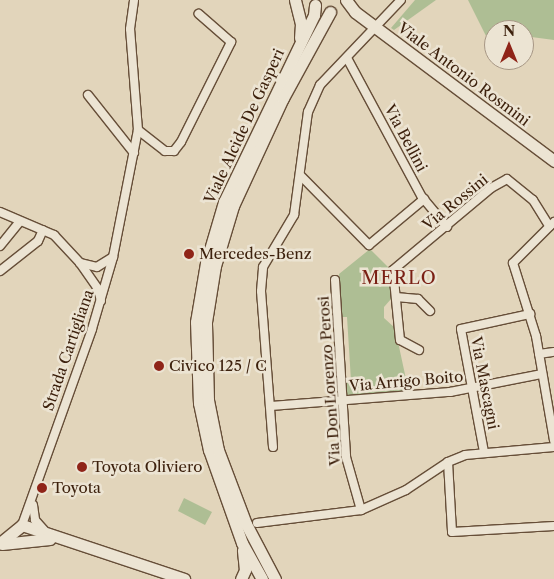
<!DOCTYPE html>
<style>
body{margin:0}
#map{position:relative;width:554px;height:579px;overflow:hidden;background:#e2d5bb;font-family:"Libre Caslon Text",serif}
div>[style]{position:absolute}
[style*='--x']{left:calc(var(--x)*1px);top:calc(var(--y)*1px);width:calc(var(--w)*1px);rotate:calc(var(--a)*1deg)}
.green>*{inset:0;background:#aebe94}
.roads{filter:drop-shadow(1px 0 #664e38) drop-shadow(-1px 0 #664e38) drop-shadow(0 1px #664e38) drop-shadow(0 -1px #664e38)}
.street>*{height:8px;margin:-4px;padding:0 4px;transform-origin:4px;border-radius:4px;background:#ece4d3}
.secondary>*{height:11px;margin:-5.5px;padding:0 5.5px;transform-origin:5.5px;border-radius:5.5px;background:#ece4d3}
.dots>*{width:14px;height:14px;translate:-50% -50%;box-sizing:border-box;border:2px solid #ece4d3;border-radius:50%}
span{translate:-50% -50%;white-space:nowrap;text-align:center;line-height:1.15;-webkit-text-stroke:5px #ece4d3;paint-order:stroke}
.street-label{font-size:15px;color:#3d210d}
.poi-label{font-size:15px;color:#3d210d}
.left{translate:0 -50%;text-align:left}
.quarter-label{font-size:18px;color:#7a1f14;letter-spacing:1px}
.north{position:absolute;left:484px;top:20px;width:50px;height:50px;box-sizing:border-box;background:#ece4d3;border:1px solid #a69684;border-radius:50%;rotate:0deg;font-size:14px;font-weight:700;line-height:20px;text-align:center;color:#3d210d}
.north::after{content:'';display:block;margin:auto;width:18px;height:22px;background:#8f2418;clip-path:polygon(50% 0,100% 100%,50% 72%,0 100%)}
</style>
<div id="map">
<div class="green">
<i style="clip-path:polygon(415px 0,436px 0,394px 30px,391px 28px)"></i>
<i style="clip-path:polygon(468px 0,554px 0,554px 40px,524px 36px,524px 30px,494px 30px,494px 52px)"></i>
<i style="clip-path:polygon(370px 249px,391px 270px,391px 299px,384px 307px,384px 318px,395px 328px,409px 393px,347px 397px,345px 380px,351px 381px,347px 317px,342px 317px,339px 274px)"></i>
<i style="clip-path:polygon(184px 498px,212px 512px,205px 525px,178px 511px)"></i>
</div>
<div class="roads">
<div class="street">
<i style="--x:347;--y:58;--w:158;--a:61.7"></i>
<i style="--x:422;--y:197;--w:39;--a:50"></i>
<i style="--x:88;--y:95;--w:74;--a:51.6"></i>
<i style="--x:138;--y:130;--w:34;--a:38"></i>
<i style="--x:165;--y:151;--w:9;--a:0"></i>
<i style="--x:174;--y:151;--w:11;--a:-52"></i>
<i style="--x:181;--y:142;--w:112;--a:-63.4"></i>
<i style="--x:231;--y:42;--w:43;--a:-138.8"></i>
<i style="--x:301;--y:176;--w:97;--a:45.4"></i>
<i style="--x:369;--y:245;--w:72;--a:-39.9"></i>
<i style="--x:0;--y:212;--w:59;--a:23.1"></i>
<i style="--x:54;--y:235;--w:38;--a:47"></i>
<i style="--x:80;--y:263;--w:32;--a:55"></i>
<i style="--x:98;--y:289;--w:12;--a:76"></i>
<i style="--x:554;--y:222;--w:58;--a:135"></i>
<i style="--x:513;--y:263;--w:77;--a:72.5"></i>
<i style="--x:536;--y:336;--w:106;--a:80.2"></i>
<i style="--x:0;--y:246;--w:32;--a:-51"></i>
<i style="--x:80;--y:263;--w:17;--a:13"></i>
<i style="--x:97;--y:267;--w:19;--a:-32"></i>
<i style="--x:0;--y:271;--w:48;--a:-38.3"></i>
<i style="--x:38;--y:241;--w:12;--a:-66"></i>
<i style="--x:335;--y:280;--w:177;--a:86.4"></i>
<i style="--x:346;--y:457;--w:55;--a:74.2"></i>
<i style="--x:396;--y:297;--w:22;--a:5"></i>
<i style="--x:418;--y:299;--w:17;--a:45"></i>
<i style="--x:419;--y:350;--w:21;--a:-152"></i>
<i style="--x:400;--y:340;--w:70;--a:-95.7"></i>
<i style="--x:393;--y:270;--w:128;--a:-39.9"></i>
<i style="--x:491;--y:188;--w:18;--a:-29"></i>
<i style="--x:507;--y:179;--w:33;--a:39"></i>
<i style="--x:533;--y:200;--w:31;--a:58"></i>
<i style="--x:539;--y:354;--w:15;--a:-8"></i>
<i style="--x:271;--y:406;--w:180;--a:-4.5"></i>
<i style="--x:450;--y:392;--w:94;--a:-11.1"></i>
<i style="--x:273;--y:447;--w:156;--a:-94.4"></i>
<i style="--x:261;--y:291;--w:24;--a:-85"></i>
<i style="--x:263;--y:267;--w:61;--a:-59.2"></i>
<i style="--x:294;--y:215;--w:104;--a:-82.3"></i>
<i style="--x:308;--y:112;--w:30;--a:-66"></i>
<i style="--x:320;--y:85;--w:117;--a:-46.4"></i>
<i style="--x:484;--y:452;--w:125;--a:-100.6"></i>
<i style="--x:461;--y:329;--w:71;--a:-12.3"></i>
<i style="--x:448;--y:462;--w:70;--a:86.7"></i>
<i style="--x:452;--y:532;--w:102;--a:-3.4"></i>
<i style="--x:33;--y:505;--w:15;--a:82"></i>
<i style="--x:35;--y:520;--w:15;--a:48"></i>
<i style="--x:257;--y:523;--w:105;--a:-7.1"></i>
<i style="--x:361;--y:510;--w:49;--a:-24"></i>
<i style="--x:406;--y:490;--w:50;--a:-33.7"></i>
<i style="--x:448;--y:462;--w:18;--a:-22"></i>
<i style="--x:465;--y:455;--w:89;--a:-5.1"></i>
<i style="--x:22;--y:525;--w:208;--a:-70.3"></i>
<i style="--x:92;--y:329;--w:75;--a:-73.7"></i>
<i style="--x:113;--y:257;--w:129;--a:-78.9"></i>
<i style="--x:138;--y:130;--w:101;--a:-94.5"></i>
<i style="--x:130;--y:29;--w:29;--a:-82"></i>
</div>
<div class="secondary">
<i style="--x:295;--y:0;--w:25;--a:76"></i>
<i style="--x:301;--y:24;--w:14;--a:94"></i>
<i style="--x:346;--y:0;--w:15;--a:53"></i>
<i style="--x:355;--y:12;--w:249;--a:36.8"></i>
<i style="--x:0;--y:543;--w:28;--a:-39"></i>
<i style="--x:22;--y:525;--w:171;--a:18.4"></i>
<i style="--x:2;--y:544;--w:48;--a:-5.9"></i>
<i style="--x:241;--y:579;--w:10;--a:-66"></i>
<i style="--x:245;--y:570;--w:20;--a:-96"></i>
<i style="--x:262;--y:579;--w:41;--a:-119.1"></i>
<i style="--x:242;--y:543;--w:99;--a:-109.5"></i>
<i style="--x:209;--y:450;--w:48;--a:-102"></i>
<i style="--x:199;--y:403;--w:81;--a:-92.1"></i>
<i style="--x:196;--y:322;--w:60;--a:-80.4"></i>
<i style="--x:206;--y:263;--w:64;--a:-73.6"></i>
<i style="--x:224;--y:202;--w:208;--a:-64.3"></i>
<i style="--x:314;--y:15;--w:10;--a:-84"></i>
<i style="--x:275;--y:579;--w:62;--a:-117.8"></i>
<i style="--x:246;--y:524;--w:79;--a:-110.7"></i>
<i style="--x:218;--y:450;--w:51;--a:-101.3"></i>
<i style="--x:208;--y:400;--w:78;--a:-91.5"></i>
<i style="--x:206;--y:322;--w:57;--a:-80.9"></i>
<i style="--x:215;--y:266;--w:63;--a:-73.3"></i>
<i style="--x:233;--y:206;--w:119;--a:-65.2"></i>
<i style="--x:283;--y:98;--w:98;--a:-61.3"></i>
</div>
</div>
<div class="dots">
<i style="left:189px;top:254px;background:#8f2418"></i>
<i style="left:159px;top:366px;background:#8f2418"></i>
<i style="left:82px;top:467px;background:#8f2418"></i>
<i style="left:42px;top:488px;background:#8f2418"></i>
</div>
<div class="street-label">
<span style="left:464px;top:74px;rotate:37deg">Viale Antonio Rosmini</span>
<span style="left:244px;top:126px;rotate:-65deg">Viale Alcide De Gasperi</span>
<span style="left:406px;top:138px;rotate:62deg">Via Bellini</span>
<span style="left:455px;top:202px;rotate:-39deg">Via Rossini</span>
<span style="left:68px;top:350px;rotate:-71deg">Strada Cartigliana</span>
<span style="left:329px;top:381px;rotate:-94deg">Via Don Lorenzo Perosi</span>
<span style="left:406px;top:381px;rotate:-5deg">Via Arrigo Boito</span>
<span style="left:485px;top:383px;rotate:79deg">Via Mascagni</span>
</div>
<div class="poi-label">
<span class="left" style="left:199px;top:254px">Mercedes-Benz</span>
<span class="left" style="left:169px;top:366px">Civico 125 / C</span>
<span class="left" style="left:92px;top:467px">Toyota Oliviero</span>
<span class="left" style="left:52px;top:488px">Toyota</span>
</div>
<div class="quarter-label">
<span style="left:399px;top:278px">MERLO</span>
</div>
<div class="north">N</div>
</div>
